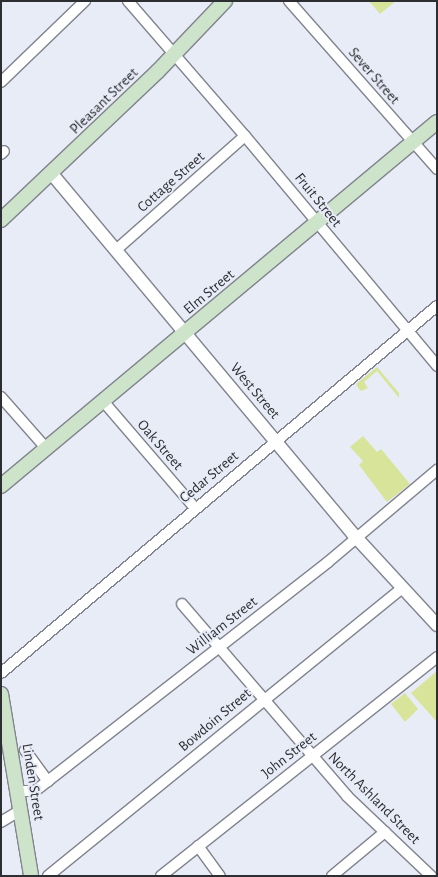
<!DOCTYPE html>
<style>
body{margin:0}
#map{position:relative;width:438px;height:877px;overflow:hidden;background:#e8ecf7;font-family:"Alegreya Sans",sans-serif}
div>[style]{position:absolute}
[style*='--x']{left:calc(var(--x)*1px);top:calc(var(--y)*1px);width:calc(var(--w)*1px);rotate:calc(var(--a)*1deg)}
.green>*{inset:0;background:#d8e49a}
.roads{filter:drop-shadow(1px 0 #81848e) drop-shadow(-1px 0 #81848e) drop-shadow(0 1px #81848e) drop-shadow(0 -1px #81848e)}
.minor>*{height:10px;margin:-5px;padding:0 5px;transform-origin:5px;border-radius:5px;background:#fff}
.tertiary>*{height:12px;margin:-6px;padding:0 6px;transform-origin:6px;border-radius:6px;background:#fff}
.secondary>*{height:14px;margin:-7px;padding:0 7px;transform-origin:7px;border-radius:7px;background:#cde3ca}
span{translate:-50% -50%;white-space:nowrap;text-align:center;line-height:1.15;-webkit-text-stroke:4px #e8ecf7;paint-order:stroke}
.street-label{font-size:15px;color:#2c2e32}
.frame{position:absolute;inset:0;border:2px solid #2c2e32;pointer-events:none}
</style>
<div id="map">
<div class="green">
<i style="clip-path:polygon(369px 1px,396px 1px,380px 14px)"></i>
<i style="clip-path:polygon(377px 367px,399px 393px,399px 398px,377px 371px,364px 382px,368px 388px,361px 391px,359px 389px,356px 384px)"></i>
<i style="clip-path:polygon(363px 436px,377px 452px,381px 449px,410px 484px,387px 502px,359px 465px,363px 461px,350px 447px)"></i>
<i style="clip-path:polygon(437px 671px,437px 722px,411px 693px)"></i>
<i style="clip-path:polygon(405px 693px,418px 709px,405px 722px,391px 704px)"></i>
</div>
<div class="roads">
<div class="minor">
<i style="--x:128;--y:1;--w:179;--a:49.1"></i>
<i style="--x:245;--y:136;--w:300;--a:50.1"></i>
<i style="--x:289;--y:1;--w:224;--a:48.6"></i>
<i style="--x:1;--y:82;--w:117;--a:-44"></i>
<i style="--x:1;--y:154;--w:4;--a:-45"></i>
<i style="--x:116;--y:250;--w:172;--a:-41.5"></i>
<i style="--x:1;--y:397;--w:68;--a:48.6"></i>
<i style="--x:103;--y:401;--w:141;--a:49.3"></i>
<i style="--x:182;--y:604;--w:253;--a:49.3"></i>
<i style="--x:347;--y:796;--w:116;--a:43.6"></i>
<i style="--x:1;--y:673;--w:570;--a:-40.09"></i>
<i style="--x:25;--y:750;--w:39;--a:54"></i>
<i style="--x:18;--y:791;--w:17;--a:0"></i>
<i style="--x:35;--y:791;--w:372;--a:-38"></i>
<i style="--x:328;--y:562;--w:143;--a:-40.2"></i>
<i style="--x:1;--y:822;--w:23;--a:-31"></i>
<i style="--x:198;--y:846;--w:37;--a:54"></i>
<i style="--x:48;--y:876;--w:456;--a:-39.1"></i>
<i style="--x:161;--y:876;--w:352;--a:-38.4"></i>
<i style="--x:332;--y:876;--w:69;--a:-39.7"></i>
</div>
<div class="tertiary">
<i style="--x:52;--y:174;--w:469;--a:50.1"></i>
<i style="--x:353;--y:534;--w:124;--a:47.3"></i>
</div>
<div class="secondary">
<i style="--x:1;--y:220;--w:216;--a:-43.5"></i>
<i style="--x:158;--y:71;--w:97;--a:-46.3"></i>
<i style="--x:1;--y:486;--w:568;--a:-39.86"></i>
<i style="--x:1;--y:694;--w:184;--a:80.6"></i>
</div>
</div>
<div class="street-label">
<span style="left:374px;top:76px;rotate:49deg">Sever Street</span>
<span style="left:104px;top:101px;rotate:-44deg">Pleasant Street</span>
<span style="left:171px;top:182px;rotate:-41deg">Cottage Street</span>
<span style="left:318px;top:200px;rotate:51deg">Fruit Street</span>
<span style="left:209px;top:292px;rotate:-40deg">Elm Street</span>
<span style="left:255px;top:391px;rotate:50deg">West Street</span>
<span style="left:160px;top:445px;rotate:49deg">Oak Street</span>
<span style="left:209px;top:477px;rotate:-40deg">Cedar Street</span>
<span style="left:222px;top:626px;rotate:-38deg">William Street</span>
<span style="left:215px;top:720px;rotate:-40deg">Bowdoin Street</span>
<span style="left:289px;top:755px;rotate:-38deg">John Street</span>
<span style="left:33px;top:782px;rotate:81deg">Linden Street</span>
<span style="left:374px;top:798px;rotate:45deg">North Ashland Street</span>
</div>
<div class="frame"></div>
</div>
